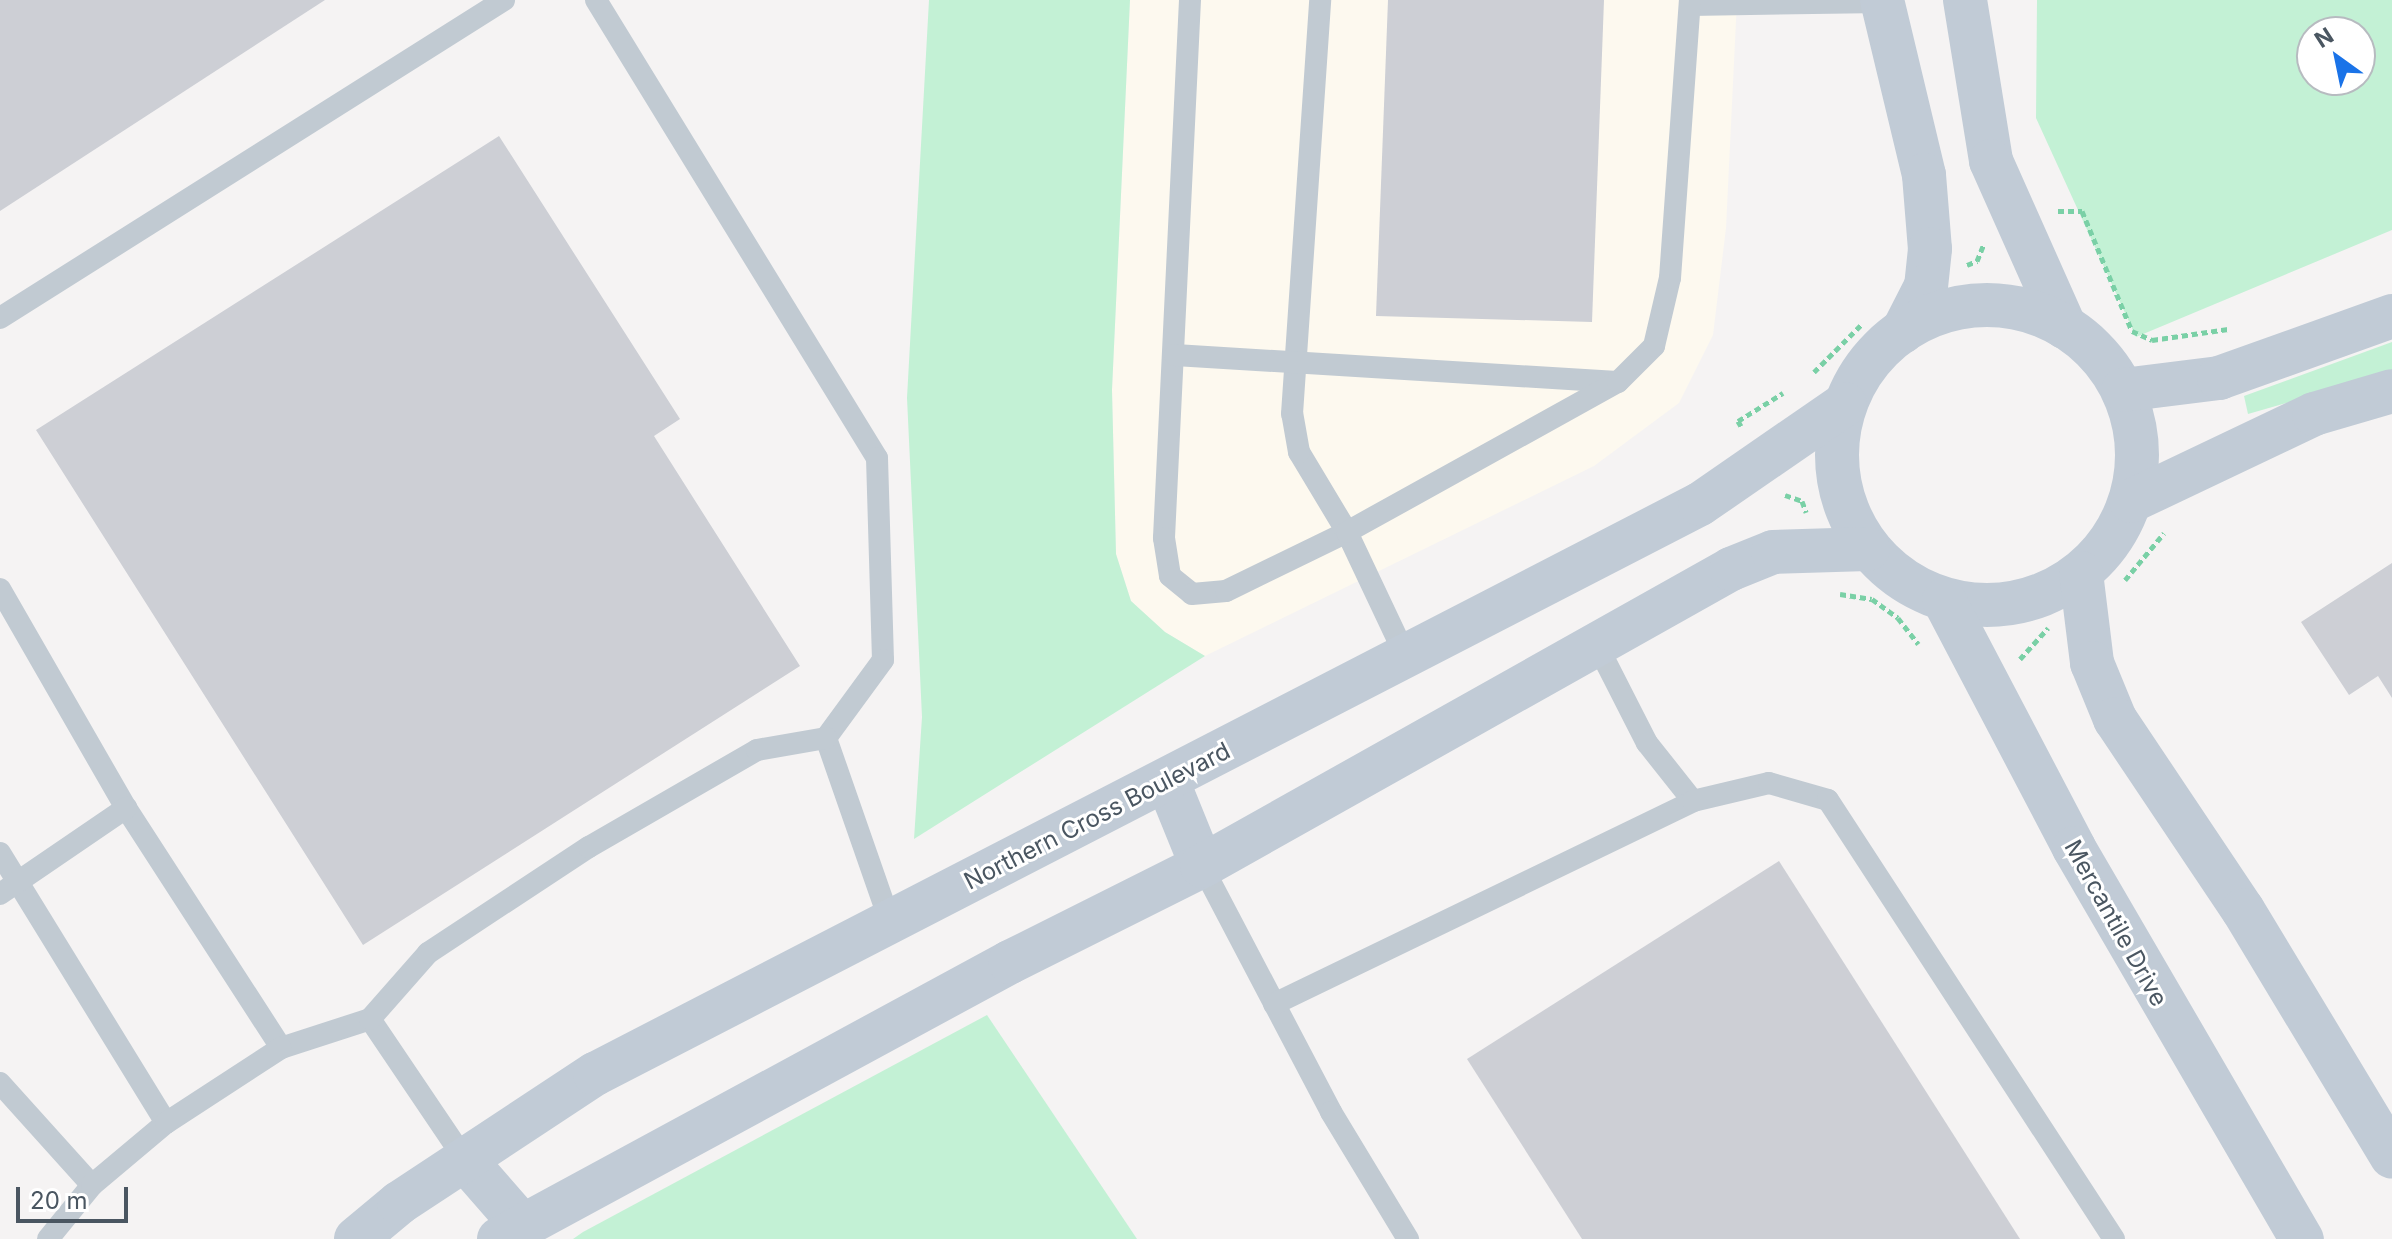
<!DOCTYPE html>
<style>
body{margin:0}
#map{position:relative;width:2392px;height:1239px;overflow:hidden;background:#f5f3f3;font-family:Inter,sans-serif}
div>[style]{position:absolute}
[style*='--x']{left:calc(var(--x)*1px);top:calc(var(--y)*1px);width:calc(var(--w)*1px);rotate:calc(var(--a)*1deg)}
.commercial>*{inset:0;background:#fdf9ef}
.green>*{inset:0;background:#c3f1d5}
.building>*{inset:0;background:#cdcfd5}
.path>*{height:5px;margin-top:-2.5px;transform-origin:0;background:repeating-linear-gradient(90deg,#7ad0a6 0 6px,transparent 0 10px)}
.lane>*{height:22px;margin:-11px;padding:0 11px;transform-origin:11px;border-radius:11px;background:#c1cad2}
.secondary>*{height:44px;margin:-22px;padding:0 22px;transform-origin:22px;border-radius:22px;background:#c1cbd6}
.secondary>.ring{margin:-22px;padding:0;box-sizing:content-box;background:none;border:44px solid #c1cbd6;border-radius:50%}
span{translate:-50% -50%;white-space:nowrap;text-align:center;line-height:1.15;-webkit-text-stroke:6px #fff;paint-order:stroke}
.street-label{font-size:24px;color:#4a5661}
.north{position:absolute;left:2296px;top:16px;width:80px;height:80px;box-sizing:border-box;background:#fff;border:2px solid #b7bbc0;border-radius:50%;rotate:327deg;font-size:22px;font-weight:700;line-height:32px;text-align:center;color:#4a5661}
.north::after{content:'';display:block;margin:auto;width:28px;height:36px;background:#1a73e8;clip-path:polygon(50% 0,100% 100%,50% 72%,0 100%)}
.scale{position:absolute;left:16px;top:1187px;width:112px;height:36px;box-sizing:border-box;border:4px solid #4a5661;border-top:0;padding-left:10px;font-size:24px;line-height:28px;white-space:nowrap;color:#4a5661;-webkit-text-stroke:6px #fff;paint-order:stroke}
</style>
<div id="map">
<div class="commercial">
<i style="clip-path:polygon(1130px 0,1737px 0,1726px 228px,1713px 335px,1679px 403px,1594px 466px,1205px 656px,1165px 632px,1131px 601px,1116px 554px,1112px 390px)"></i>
</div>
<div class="green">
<i style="clip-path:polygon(929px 0,1130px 0,1112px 390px,1116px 554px,1131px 601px,1165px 632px,1205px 656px,914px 839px,922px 717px,907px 398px)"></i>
<i style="clip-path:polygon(evenodd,2037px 0,2392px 0,2392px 230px,2136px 337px,2036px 118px,2037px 0,2312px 32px,2360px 32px,2360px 80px,2312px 80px,2312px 32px)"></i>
<i style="clip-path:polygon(2392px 342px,2392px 373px,2248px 414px,2244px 396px)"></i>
<i style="clip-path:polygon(987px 1015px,1137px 1239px,573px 1239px,583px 1232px)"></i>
</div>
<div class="building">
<i style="clip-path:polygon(0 0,325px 0,0 211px)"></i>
<i style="clip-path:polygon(1388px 0,1604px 0,1592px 322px,1376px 316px)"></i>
<i style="clip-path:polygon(499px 136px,680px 419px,654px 436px,800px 666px,363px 945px,36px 430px)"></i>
<i style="clip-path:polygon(2392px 563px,2392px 698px,2378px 676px,2349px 695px,2301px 622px)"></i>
<i style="clip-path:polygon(1779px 861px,2020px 1239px,1582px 1239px,1467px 1059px)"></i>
</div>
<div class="path">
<i style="--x:2058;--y:211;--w:24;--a:0"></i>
<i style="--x:2082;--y:211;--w:130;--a:67.4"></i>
<i style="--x:2132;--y:331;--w:22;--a:24"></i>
<i style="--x:2152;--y:340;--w:77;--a:-8.2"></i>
<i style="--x:1967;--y:265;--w:11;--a:-22"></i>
<i style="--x:1977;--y:261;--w:18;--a:-68"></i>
<i style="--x:1814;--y:372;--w:66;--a:-45"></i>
<i style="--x:1741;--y:426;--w:6;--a:-121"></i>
<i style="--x:1738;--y:421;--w:53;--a:-31.9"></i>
<i style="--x:1785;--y:495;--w:18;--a:19"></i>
<i style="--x:1802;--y:501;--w:12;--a:70"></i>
<i style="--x:2125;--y:580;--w:61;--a:-50.3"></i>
<i style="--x:1840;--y:594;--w:32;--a:9"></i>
<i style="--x:1872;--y:599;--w:32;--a:36"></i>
<i style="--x:1898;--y:618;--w:33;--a:52"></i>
<i style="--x:2020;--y:659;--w:42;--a:-47.9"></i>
</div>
<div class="lane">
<i style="--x:596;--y:0;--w:537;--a:58.47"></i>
<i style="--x:877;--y:458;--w:202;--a:88.3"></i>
<i style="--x:883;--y:660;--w:97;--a:126.2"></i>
<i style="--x:826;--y:738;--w:195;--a:70.8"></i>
<i style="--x:1190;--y:0;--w:539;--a:92.77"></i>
<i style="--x:1164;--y:538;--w:38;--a:81"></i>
<i style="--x:1170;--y:576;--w:28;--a:39"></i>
<i style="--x:1192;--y:594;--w:34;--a:-5"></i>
<i style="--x:1226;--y:591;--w:135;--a:-26"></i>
<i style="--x:1347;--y:532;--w:93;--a:-121"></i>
<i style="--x:1299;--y:452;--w:39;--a:-100"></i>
<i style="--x:1292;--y:414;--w:415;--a:-86.1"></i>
<i style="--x:1690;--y:5;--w:193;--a:-0.9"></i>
<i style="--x:0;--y:318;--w:596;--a:-32.25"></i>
<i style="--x:1175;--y:355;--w:443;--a:3.5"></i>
<i style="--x:0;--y:589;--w:253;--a:60.1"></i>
<i style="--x:126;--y:808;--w:286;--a:57.1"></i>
<i style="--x:281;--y:1048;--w:94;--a:-18"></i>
<i style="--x:370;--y:1019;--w:170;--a:56"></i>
<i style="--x:1597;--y:645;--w:110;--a:63"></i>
<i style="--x:1647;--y:743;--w:74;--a:51.6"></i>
<i style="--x:1406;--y:657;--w:138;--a:-115.3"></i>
<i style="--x:1347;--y:532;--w:310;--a:-29"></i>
<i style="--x:1618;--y:382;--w:51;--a:-45"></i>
<i style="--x:1654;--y:346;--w:70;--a:-76.8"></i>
<i style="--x:1670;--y:278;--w:279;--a:-85.9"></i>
<i style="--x:0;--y:853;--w:317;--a:58.4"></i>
<i style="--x:1202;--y:866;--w:278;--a:62.3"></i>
<i style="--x:1331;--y:1112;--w:149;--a:58.8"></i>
<i style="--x:0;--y:894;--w:153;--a:-34.3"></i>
<i style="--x:1274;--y:1004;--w:466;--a:-25.8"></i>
<i style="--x:1693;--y:801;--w:78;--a:-13.3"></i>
<i style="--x:1769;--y:783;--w:61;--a:16.1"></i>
<i style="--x:1828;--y:800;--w:524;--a:56.92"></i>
<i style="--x:370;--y:1019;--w:88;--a:-48.7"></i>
<i style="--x:428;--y:953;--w:193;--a:-33.4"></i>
<i style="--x:589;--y:847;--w:194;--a:-30"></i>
<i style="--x:757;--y:750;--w:70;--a:-9.9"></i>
<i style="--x:0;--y:1083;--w:137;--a:48"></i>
<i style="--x:48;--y:1239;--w:70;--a:-50.8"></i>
<i style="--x:92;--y:1185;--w:97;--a:-40"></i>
<i style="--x:166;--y:1123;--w:137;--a:-33.1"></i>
</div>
<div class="secondary">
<i style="--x:1882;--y:0;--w:180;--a:76.5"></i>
<i style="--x:1924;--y:175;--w:74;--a:85.4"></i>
<i style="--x:1930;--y:249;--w:37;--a:96"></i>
<i style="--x:1926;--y:286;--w:51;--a:117.1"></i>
<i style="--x:1965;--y:0;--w:163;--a:80.8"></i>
<i style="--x:1991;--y:161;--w:182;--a:66"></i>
<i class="ring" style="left:1837px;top:305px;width:256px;height:256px"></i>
<i style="--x:2123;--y:390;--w:97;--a:-7.1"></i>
<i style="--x:2219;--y:378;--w:184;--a:-19.7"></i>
<i style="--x:2131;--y:501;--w:203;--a:-25.4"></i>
<i style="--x:2314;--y:414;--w:81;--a:-16.4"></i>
<i style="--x:2081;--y:573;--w:91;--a:83"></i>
<i style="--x:2092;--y:663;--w:61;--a:67.7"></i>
<i style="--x:2115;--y:719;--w:230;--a:56.2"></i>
<i style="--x:2243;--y:910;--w:288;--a:58.9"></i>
<i style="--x:1944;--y:600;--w:280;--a:62.3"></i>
<i style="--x:2074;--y:848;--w:453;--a:59.8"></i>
<i style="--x:1167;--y:780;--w:93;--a:67.9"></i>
<i style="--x:465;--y:1160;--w:84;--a:48.9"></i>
<i style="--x:356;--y:1239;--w:56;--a:-39.9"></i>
<i style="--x:399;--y:1203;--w:235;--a:-33.4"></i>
<i style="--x:595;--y:1074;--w:1243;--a:-27.29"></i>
<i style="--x:1700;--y:504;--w:176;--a:-34.6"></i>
<i style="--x:499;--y:1239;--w:581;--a:-28.46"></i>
<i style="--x:1010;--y:962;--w:215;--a:-26.6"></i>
<i style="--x:1202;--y:866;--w:607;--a:-29.31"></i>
<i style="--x:1731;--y:569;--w:45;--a:-22"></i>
<i style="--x:1773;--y:552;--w:95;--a:-1.8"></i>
</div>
<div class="street-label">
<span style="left:1097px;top:816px;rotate:-27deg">Northern Cross Boulevard</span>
<span style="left:2116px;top:923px;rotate:61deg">Mercantile Drive</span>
</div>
<div class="north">N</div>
<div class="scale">20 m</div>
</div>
